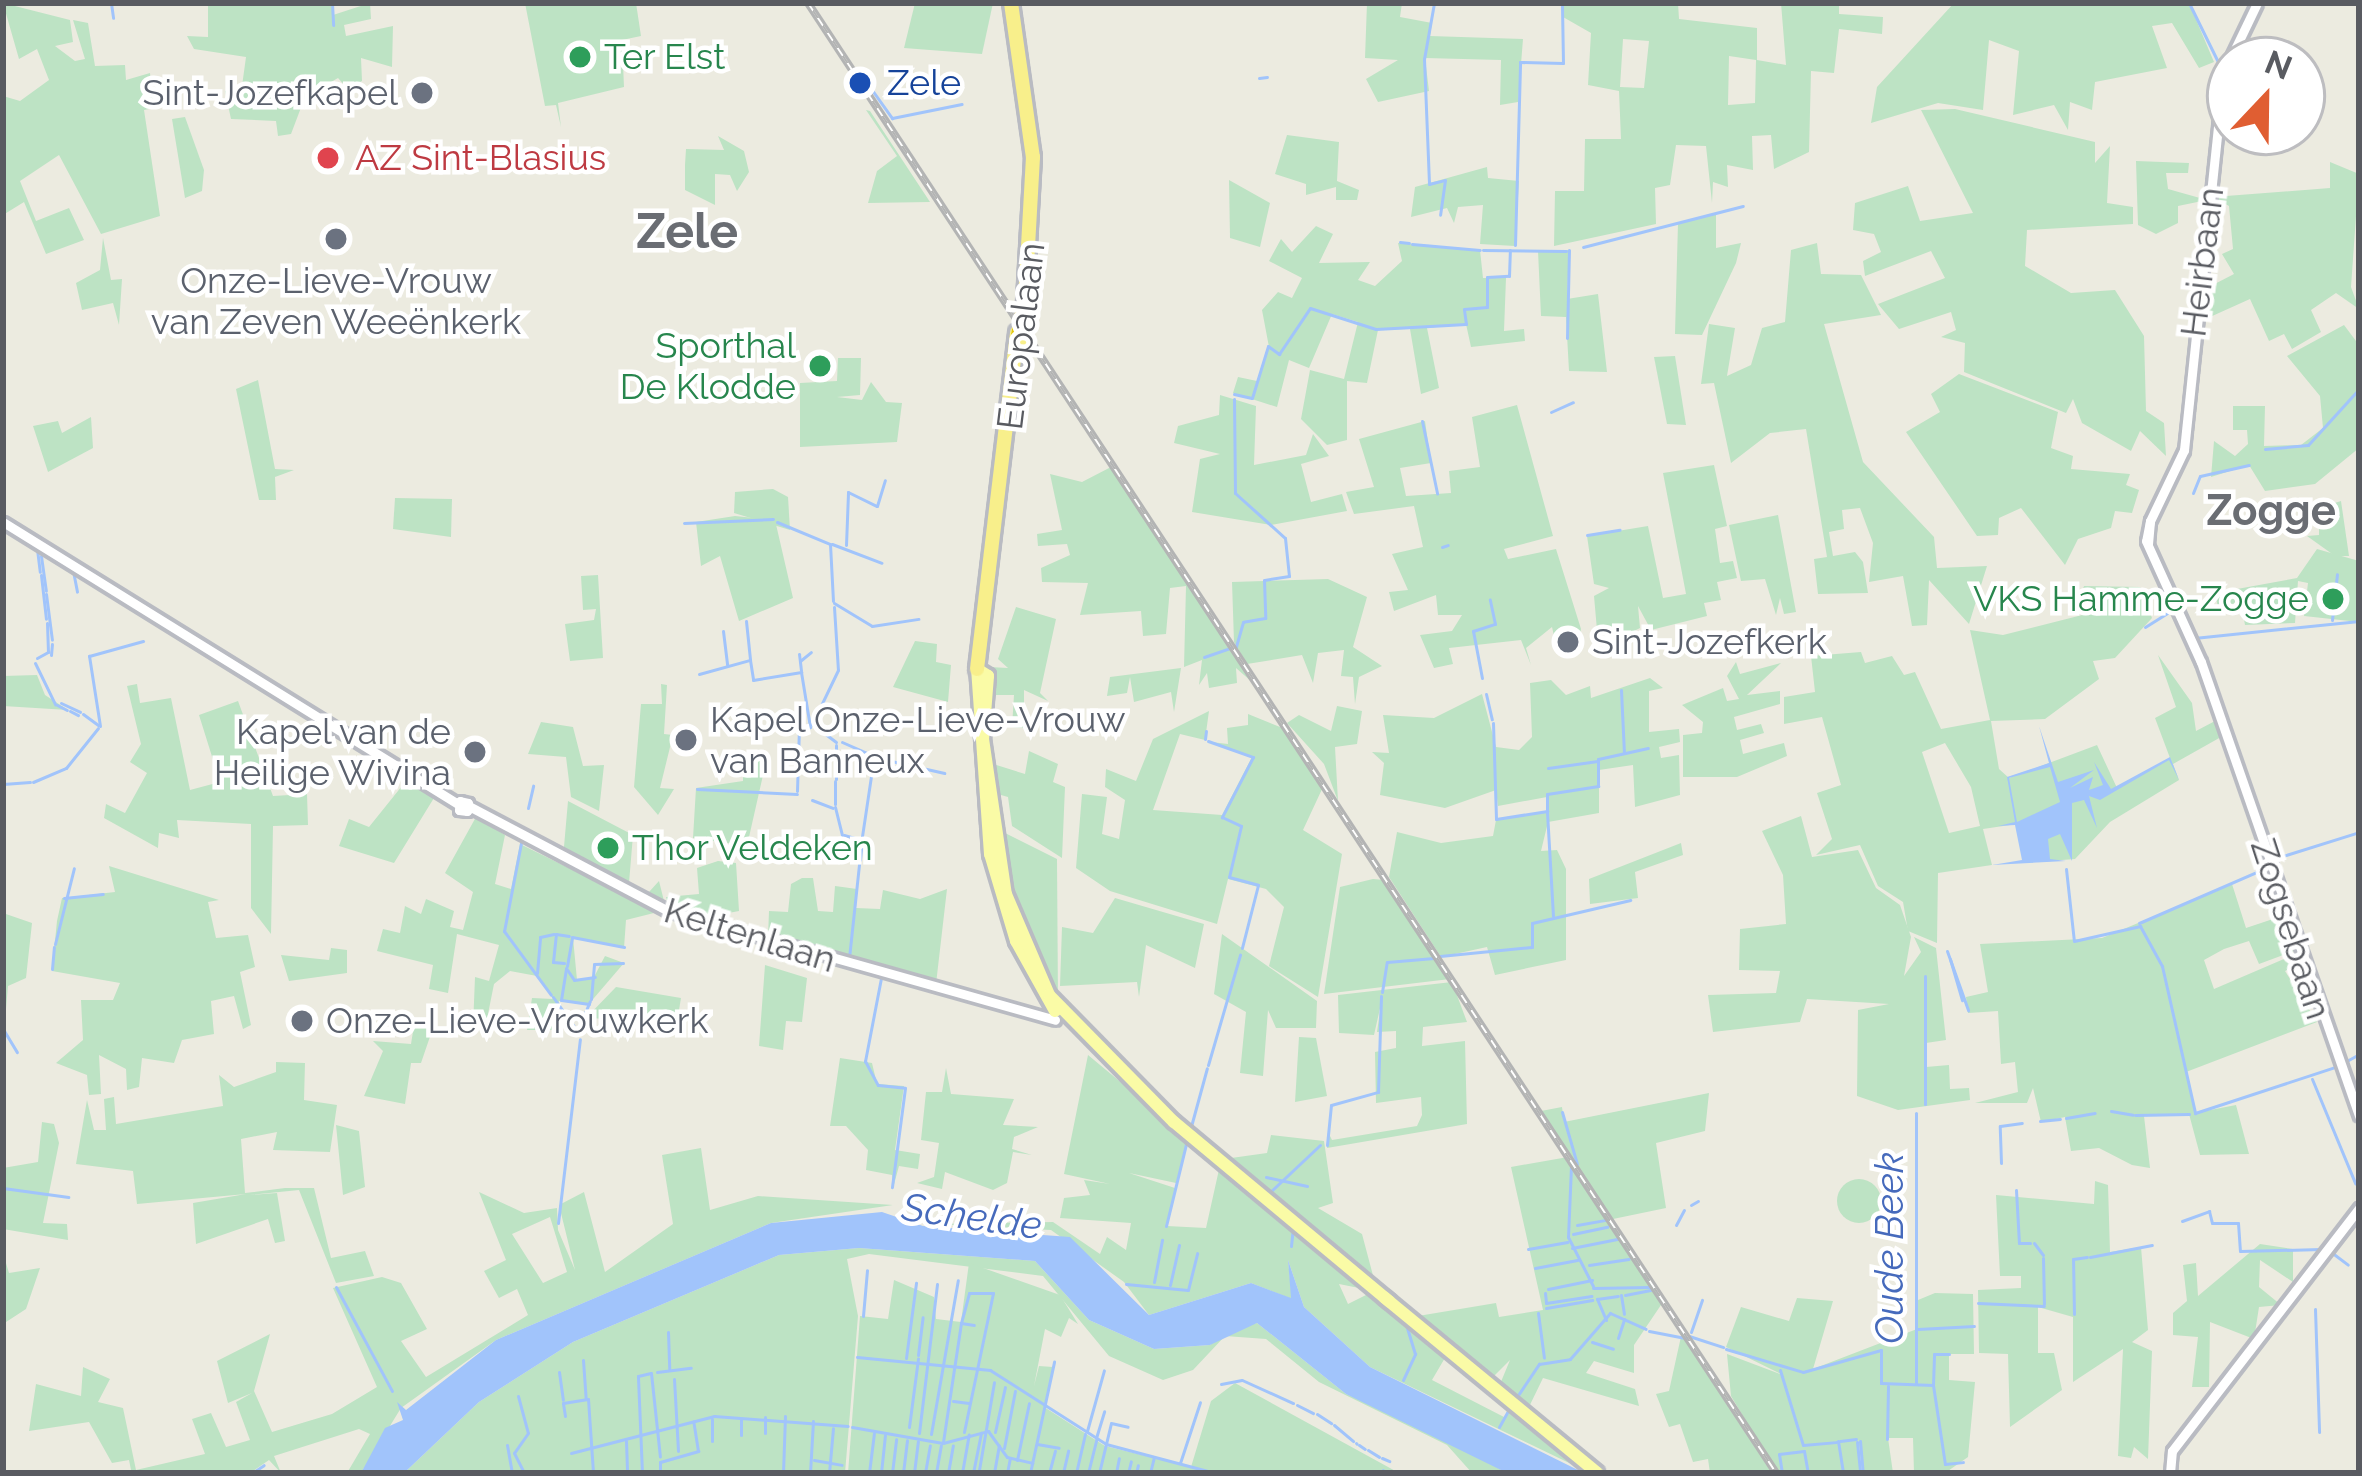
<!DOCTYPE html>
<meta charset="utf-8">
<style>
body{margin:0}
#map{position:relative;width:2362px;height:1476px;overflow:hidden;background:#ecebe0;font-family:Raleway,sans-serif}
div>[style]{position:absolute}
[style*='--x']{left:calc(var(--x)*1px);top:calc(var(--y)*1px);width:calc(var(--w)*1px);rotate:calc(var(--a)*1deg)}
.green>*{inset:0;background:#bde3c4}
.round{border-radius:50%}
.water>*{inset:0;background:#a1c4fb}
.stream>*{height:3px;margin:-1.5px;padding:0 1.5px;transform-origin:1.5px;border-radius:1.5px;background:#a1c4fb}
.roads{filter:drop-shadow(3px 0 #b9bbc2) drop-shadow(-3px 0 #b9bbc2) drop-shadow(0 3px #b9bbc2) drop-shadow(0 -3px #b9bbc2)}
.secondary>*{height:9px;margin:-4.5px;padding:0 4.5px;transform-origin:4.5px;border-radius:4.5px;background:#fff}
.primary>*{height:12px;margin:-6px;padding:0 6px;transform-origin:6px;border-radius:6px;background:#fafba6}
.highway>*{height:14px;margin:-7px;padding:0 7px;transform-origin:7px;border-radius:7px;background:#f8ef8b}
.rail>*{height:8px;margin-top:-4px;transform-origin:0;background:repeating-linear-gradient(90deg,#fff 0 9px,#b3b4b4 0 18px);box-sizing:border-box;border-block:3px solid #b3b4b4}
.bridges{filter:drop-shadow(3px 0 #e2c50a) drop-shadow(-3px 0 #e2c50a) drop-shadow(0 3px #e2c50a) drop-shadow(0 -3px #e2c50a)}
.highway-bridge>*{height:14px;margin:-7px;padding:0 7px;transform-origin:7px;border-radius:7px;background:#f8ef8b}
.dots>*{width:33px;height:33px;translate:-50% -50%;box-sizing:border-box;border:6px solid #fff;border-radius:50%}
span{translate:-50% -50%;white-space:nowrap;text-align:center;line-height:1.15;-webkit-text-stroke:9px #fff;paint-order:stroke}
.leisure-label{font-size:36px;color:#27864d}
.left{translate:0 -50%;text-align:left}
.right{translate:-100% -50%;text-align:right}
.transit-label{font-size:36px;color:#164399}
.worship-label{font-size:36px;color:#5b616d}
.health-label{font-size:36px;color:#be3a42}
.street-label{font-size:36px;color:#595b61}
.water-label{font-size:39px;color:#466abc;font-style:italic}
.quarter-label{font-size:42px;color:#6a6d73;font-weight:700}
.district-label{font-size:48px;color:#6a6d73;font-weight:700}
.frame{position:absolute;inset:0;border:6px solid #595b61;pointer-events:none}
.north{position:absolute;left:2206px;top:36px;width:120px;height:120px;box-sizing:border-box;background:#fff;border:3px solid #bdbdc0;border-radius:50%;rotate:22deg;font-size:33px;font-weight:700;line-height:48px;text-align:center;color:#595b61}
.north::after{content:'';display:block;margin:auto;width:42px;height:54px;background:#e05e32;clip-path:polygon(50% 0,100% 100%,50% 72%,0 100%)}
</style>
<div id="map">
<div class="green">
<i style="clip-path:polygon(3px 3px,70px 20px,73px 42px,55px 46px,75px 61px,85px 59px,73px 20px,88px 23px,95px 66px,125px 65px,126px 80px,150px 73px,154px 108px,144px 110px,160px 216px,101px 234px,59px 155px,20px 181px,36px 221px,69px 208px,84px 240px,46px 254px,24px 202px,3px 215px,3px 96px,20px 101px,49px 80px,37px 49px,19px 59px)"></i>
<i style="clip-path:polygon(208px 3px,331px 3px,333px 15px,370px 3px,371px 19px,344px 25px,346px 36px,393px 26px,392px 67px,361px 58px,362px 81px,347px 88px,338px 78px,305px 97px,291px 134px,278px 136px,276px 121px,231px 119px,225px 91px,242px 86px,246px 57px,194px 49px,187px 36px,208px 37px)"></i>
<i style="clip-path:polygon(525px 3px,636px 3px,641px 36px,622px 40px,624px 87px,558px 103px,561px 127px,556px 105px,545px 106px)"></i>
<i style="clip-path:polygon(915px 3px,993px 3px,982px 54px,904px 48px)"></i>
<i style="clip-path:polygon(1367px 3px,1402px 3px,1400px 17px,1432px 23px,1430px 36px,1523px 39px,1518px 102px,1500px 105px,1501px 60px,1425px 58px,1429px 91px,1378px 102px,1366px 79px,1398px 60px,1365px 58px)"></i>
<i style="clip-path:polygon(evenodd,1563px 3px,1678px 3px,1679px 19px,1757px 28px,1757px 60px,1786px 65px,1781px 3px,1839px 3px,1839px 14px,1883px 17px,1882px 34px,1839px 29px,1834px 73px,1811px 71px,1809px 152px,1774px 169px,1771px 135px,1752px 136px,1753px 170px,1727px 165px,1728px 187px,1713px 182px,1712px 203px,1706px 146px,1676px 145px,1670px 185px,1655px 188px,1656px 224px,1554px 246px,1555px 191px,1584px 191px,1585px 139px,1621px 139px,1619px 91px,1588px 85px,1591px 33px,1563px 17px,1563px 3px,1623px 39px,1649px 41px,1644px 88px,1620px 87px,1623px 39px,1563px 3px,1729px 56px,1756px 60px,1755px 103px,1728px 105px,1729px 56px)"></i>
<i style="clip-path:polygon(1954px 3px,2189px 3px,2214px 62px,2199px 68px,2172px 23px,2152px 26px,2167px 68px,2095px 82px,2092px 110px,2070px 102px,2068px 130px,2054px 105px,2013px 115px,2019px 51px,1989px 40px,1983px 110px,1938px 103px,1871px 123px,1877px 87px)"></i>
<i style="clip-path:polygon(1955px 109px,2095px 142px,2095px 163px,2110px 146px,2107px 203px,2133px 207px,2133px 224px,2027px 230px,2025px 266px,2071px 293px,2115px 290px,2144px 336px,2146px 411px,2164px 423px,2166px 456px,2140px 431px,2131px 451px,2082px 423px,2073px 399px,2066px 413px,1964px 372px,1965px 343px,1941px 337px,1956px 330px,1951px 312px,1899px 329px,1878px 304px,1945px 278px,1931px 251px,1865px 276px,1863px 261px,1881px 252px,1874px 234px,1853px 230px,1855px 203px,1908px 186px,1920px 221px,1973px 213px,1921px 110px)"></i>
<i style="clip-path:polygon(866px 110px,870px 111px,930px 202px,868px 203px,877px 171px,897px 156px)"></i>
<i style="clip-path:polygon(185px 117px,204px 170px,202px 191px,185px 198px,172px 119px)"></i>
<i style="clip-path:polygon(1287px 135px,1339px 142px,1337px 181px,1359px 190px,1357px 200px,1336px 200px,1336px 187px,1306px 195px,1306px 184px,1275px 174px)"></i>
<i style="clip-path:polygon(718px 136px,744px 151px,749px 172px,737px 191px,730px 175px,715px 174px,715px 205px,685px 190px,685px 165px,686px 149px,724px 150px)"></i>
<i style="clip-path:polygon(2136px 161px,2189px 163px,2188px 173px,2166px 173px,2168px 189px,2207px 200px,2178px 206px,2178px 223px,2156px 234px,2138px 225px)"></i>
<i style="clip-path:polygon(2330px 162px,2359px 174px,2351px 287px,2359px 309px,2336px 293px,2311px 310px,2321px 332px,2292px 349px,2284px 334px,2269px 341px,2250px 299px,2210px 317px,2203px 290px,2234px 274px,2222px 254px,2233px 249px,2229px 206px,2213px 197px,2330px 188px)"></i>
<i style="clip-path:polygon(1487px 167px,1488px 178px,1519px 181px,1515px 246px,1480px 244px,1483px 205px,1458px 207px,1454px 223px,1447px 208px,1411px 217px,1415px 187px)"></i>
<i style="clip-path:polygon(1229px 180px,1270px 203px,1260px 247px,1230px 238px)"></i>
<i style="clip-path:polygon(1716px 213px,1716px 248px,1741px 243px,1736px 263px,1702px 335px,1675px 334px,1678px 223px)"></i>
<i style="clip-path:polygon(1316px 226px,1333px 234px,1319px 263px,1370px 262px,1358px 280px,1375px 286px,1402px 261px,1398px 243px,1480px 250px,1483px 278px,1506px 278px,1504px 331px,1524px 329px,1525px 341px,1471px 347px,1466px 324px,1427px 328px,1439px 388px,1421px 394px,1410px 329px,1378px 330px,1367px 383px,1347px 381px,1347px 440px,1327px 445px,1301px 419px,1310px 370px,1344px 379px,1358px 322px,1332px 314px,1309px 368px,1289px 360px,1277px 407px,1233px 393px,1238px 377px,1257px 381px,1269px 347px,1262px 310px,1278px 292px,1292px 298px,1302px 278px,1269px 261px,1281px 239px,1292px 252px)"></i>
<i style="clip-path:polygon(103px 238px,111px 280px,122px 279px,119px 325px,113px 303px,82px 310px,76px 283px,100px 270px)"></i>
<i style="clip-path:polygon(1817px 243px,1821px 274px,1861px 275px,1881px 315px,1824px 324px,1863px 462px,1934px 537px,1937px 568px,1987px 566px,1969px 624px,1929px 580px,1927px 625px,1912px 626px,1903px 576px,1869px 582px,1873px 543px,1860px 508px,1842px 510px,1844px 529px,1829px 532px,1833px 556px,1855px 552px,1863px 562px,1868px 593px,1818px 594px,1814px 559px,1827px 557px,1806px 429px,1770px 433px,1731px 463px,1714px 383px,1701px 384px,1709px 324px,1735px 328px,1727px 376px,1751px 365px,1762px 328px,1785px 322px,1791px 250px)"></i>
<i style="clip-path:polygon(1569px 250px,1567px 299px,1598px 294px,1607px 372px,1569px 371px,1566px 317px,1541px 316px,1538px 251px)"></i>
<i style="clip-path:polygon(2344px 325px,2359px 345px,2359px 448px,2315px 484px,2265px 491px,2249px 465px,2211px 477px,2214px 441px,2235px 456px,2248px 444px,2247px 430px,2233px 430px,2233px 406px,2265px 406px,2264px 446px,2301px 445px,2323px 428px,2320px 396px,2287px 356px)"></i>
<i style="clip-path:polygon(1675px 356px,1686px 425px,1667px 424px,1654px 357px)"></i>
<i style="clip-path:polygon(838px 358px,861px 358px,860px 395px,837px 397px,862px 400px,871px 382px,886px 402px,902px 403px,897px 442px,800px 447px,800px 383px,837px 381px)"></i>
<i style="clip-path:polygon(1959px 374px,2058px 412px,2051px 448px,2073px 456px,2071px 469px,2130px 474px,2126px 485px,2139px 490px,2132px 513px,2115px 511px,2111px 528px,2078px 539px,2065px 565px,2021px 508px,1999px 518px,1998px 535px,1977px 536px,1906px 432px,1940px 412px,1931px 394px)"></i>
<i style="clip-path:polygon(258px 380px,275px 469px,294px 470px,275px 477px,276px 500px,259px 500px,236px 389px)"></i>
<i style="clip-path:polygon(1220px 395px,1256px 406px,1254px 465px,1306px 455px,1313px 434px,1329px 456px,1301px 464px,1311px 502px,1342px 494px,1347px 511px,1271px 525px,1192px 512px,1200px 459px,1220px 454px,1174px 443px,1178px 426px,1219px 415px)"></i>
<i style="clip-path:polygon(1517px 405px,1553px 536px,1504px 549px,1508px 559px,1556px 549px,1581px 629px,1576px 651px,1566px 637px,1558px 654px,1552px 627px,1526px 648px,1531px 665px,1521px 640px,1449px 648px,1453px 664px,1434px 668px,1420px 635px,1452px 631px,1462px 615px,1438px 615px,1436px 595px,1394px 611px,1389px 592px,1408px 590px,1392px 554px,1423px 547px,1414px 506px,1354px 514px,1346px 492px,1374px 487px,1359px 439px,1425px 421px,1431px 463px,1400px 468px,1406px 496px,1451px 493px,1449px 471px,1480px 467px,1472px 417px)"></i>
<i style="clip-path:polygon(91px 417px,93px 448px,48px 472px,33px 426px,58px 421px,62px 433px)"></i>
<i style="clip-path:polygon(1714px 465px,1727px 526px,1715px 529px,1720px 563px,1733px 561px,1737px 578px,1717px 582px,1721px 600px,1704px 603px,1707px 616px,1651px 630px,1638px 606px,1640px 628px,1614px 641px,1611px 628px,1597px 630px,1594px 596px,1609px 588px,1594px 584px,1587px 536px,1648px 526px,1663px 598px,1686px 594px,1663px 473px)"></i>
<i style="clip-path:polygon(1111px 467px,1136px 507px,1252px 682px,1236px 668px,1237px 683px,1209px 688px,1207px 673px,1199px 685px,1202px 660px,1184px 667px,1186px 586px,1170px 588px,1166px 634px,1143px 636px,1141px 611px,1080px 615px,1088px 583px,1042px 582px,1041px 568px,1070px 555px,1067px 544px,1038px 546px,1037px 534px,1062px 530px,1050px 474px,1082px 482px)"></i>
<i style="clip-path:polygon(773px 489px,788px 497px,790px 530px,734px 513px,735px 492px)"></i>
<i style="clip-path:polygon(395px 498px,452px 499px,451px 537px,393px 529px)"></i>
<i style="clip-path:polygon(2341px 501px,2349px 556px,2335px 556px,2307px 536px,2319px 535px,2319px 508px)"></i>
<i style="clip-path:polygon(1778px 515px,1796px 612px,1784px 614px,1780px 598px,1776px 615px,1765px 579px,1741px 581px,1729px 525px)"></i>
<i style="clip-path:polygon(735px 516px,775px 520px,793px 598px,739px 621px,720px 556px,701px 566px,696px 522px)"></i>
<i style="clip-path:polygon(2317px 549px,2359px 561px,2359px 622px,2304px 616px,2308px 583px,2298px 581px,2295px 623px,2245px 625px,2241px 602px,2218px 607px,2215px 593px,2297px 578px)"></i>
<i style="clip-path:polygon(598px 575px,603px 658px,570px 661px,565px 624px,594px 620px,596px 609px,583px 610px,581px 576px)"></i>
<i style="clip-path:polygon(1328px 579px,1367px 597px,1353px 647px,1382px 666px,1359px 677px,1355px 704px,1353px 677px,1341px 676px,1344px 650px,1318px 653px,1313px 683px,1302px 655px,1247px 664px,1234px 642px,1232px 582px)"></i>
<i style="clip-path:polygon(evenodd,2084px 586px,2140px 587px,2152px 618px,2115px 658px,2093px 661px,2099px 679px,2045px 719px,1991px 721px,1999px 769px,2009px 778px,2097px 745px,2117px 788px,2170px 758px,2155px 718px,2176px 707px,2158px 655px,2192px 703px,2196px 731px,2215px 721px,2221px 737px,2173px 764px,2179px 780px,2110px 822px,2075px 859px,2024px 863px,2017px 824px,1983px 829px,1992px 865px,1938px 873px,1937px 943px,1908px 931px,1903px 902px,1878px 886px,1860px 845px,1816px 855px,1832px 839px,1817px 793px,1841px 785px,1822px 717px,1784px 724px,1784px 697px,1815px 692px,1811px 656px,1861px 652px,1865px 663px,1892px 656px,1904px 675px,1915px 672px,1941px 729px,1990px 720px,1970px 630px,2003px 635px,2098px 611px,2076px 610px,2084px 586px,1945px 743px,1971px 787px,1980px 826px,1949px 833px,1922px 752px,1945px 743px)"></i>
<i style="clip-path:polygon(1016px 607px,1056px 619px,1040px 693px,1048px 701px,1024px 690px,1024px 728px,1012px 727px,1014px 695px,986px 695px,989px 667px,1008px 668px,998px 659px)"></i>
<i style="clip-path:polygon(915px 641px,937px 644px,936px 662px,951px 665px,948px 702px,893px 687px)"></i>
<i style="clip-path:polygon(1736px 662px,1740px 674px,1781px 663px,1747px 695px,1780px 691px,1780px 704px,1734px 717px,1737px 730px,1761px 724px,1764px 733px,1740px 740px,1743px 754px,1784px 743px,1787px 756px,1737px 777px,1683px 777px,1683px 735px,1702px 733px,1703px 722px,1682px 705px,1723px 688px,1727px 701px,1739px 699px,1727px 676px)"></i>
<i style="clip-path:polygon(1181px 668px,1174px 712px,1171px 692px,1134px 702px,1130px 677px,1127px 693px,1107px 696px,1110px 677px)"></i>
<i style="clip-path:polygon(37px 675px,45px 695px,68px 710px,3px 706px,3px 676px)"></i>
<i style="clip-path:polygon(1650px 678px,1663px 688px,1649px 691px,1649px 732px,1679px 729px,1680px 742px,1659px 747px,1661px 758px,1679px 755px,1680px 795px,1635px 807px,1633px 765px,1599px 770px,1599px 813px,1548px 822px,1541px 851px,1557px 850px,1566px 869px,1566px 960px,1495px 975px,1487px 947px,1441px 957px,1389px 877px,1397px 832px,1441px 843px,1493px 836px,1496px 820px,1547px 811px,1547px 797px,1498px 806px,1496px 790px,1445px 808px,1380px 795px,1384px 763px,1372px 752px,1389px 753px,1383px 715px,1434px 718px,1482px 694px,1496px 747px,1519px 750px,1532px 737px,1530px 683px,1551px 680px,1566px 695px,1590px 686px,1591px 698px)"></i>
<i style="clip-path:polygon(137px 684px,140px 703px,171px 698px,190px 790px,220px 782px,199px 715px,238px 701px,273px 796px,307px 794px,308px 825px,273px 826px,271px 934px,251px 908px,251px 824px,177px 820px,179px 838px,159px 833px,158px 848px,104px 818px,106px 804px,125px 813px,147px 773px,130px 762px,141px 744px,127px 686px)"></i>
<i style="clip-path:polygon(661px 684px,667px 685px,664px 734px,673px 735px,660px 788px,674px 789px,658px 815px,634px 787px,641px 704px,662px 704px)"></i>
<i style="clip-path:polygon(1337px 706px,1362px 711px,1357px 744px,1335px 747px,1338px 801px,1324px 764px,1287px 723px,1299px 715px,1331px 731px)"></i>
<i style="clip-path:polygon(1209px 711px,1205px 740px,1180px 734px,1153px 810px,1222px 815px,1252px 757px,1211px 742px,1228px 744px,1227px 728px,1248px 725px,1248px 714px,1285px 729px,1323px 787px,1303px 830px,1342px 854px,1318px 997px,1269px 966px,1284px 907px,1266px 889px,1228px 879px,1217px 924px,1110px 891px,1076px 868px,1082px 794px,1107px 797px,1102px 834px,1119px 839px,1125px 800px,1105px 787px,1106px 769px,1136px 781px,1153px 739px)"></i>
<i style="clip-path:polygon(541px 722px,573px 727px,583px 766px,604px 765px,599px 811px,571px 797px,566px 757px,528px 754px)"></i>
<i style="clip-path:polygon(1029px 751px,1058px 764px,1053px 782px,1065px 787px,1062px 858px,1012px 826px,1008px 797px,994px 793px,990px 763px,1025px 774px)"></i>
<i style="clip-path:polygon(743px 753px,768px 753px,747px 846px,693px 838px,696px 788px,743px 781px)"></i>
<i style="clip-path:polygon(410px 776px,437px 793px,394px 863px,339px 846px,349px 819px,369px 827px)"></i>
<i style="clip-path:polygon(568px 801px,633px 835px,629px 883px,649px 892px,659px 881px,664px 901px,563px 858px)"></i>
<i style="clip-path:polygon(1801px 816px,1812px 857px,1858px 850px,1876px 888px,1900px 905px,1911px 937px,1904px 976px,1921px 952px,1914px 937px,1936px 948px,1946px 1040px,1926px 1043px,1926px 1067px,1949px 1065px,1950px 1089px,1969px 1088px,1970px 1100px,1898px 1110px,1857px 1096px,1858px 1010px,1889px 1004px,1807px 999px,1800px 1022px,1713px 1032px,1708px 995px,1776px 993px,1780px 971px,1739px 970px,1740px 929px,1786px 924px,1783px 875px,1762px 831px)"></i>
<i style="clip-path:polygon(476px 817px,505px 835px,495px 884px,511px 889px,520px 844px,658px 912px,626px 920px,624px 948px,573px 938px,577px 980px,594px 977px,605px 956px,624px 963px,588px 1005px,559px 1001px,552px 1030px,527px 1030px,532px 998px,553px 999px,537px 976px,510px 971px,494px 984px,485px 1029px,473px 1027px,475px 977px,489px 981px,499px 945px,457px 934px,448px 993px,429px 989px,433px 965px,377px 951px,383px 929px,400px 933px,405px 906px,421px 914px,426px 899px,454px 911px,450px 927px,463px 930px,473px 892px,445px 873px)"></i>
<i style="clip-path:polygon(1003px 832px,1057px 859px,1058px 1002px,1010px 895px)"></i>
<i style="clip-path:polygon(1681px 843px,1683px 855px,1635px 872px,1638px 898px,1590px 904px,1589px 879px)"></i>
<i style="clip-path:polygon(718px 861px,736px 863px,739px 911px,702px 918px,668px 906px,666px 897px,699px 894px,697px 868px)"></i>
<i style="clip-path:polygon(109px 866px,219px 900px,208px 902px,216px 938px,248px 935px,255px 967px,240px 972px,251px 1025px,243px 1029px,234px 996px,211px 1001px,214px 1034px,182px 1040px,174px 1063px,142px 1058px,139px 1087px,127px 1090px,126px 1069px,99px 1055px,101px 1094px,89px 1095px,87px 1075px,56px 1063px,83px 1040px,81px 1000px,113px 1000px,120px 983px,52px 971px,57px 921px,62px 898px,115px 892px)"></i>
<i style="clip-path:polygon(802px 878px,813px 878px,818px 911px,833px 912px,835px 886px,857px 889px,856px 908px,880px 909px,883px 890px,920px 899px,947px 889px,936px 984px,768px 937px,769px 911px,788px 912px,791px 884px)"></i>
<i style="clip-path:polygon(1373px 879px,1384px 880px,1450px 979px,1324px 994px,1340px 887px)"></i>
<i style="clip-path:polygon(2232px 884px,2246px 928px,2285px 915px,2297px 950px,2259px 964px,2249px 941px,2224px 949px,2204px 960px,2214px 989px,2298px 953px,2300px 965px,2285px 971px,2317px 1022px,2186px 1072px,2195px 1113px,2236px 1105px,2249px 1154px,2200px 1155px,2189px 1114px,2144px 1116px,2150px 1168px,2132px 1165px,2099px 1148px,2071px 1151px,2065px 1117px,2041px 1122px,2033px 1088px,2027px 1103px,1975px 1103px,2018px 1092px,2015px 1062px,2001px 1064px,1998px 1011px,1968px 1013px,1966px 997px,1988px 992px,1980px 944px,2102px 938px)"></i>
<i style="clip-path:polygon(1115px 898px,1204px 924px,1195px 968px,1146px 945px,1139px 997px,1137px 982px,1060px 986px,1062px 927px,1093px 933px)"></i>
<i style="clip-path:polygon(3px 913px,32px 923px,26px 978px,8px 986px,6px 1009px)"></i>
<i style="clip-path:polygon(1222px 934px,1317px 1001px,1316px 1028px,1276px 1028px,1268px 1010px,1263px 1076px,1240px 1073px,1246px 1012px,1214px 994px)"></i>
<i style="clip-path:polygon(331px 948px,347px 950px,347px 973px,289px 981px,281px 955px,329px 960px)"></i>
<i style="clip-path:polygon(765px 965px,807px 978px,802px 1022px,786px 1021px,783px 1050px,759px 1046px)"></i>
<i style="clip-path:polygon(1452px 982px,1467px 1022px,1423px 1027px,1422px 1046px,1465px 1041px,1467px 1124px,1327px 1148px,1328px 1132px,1332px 1140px,1417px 1126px,1422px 1115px,1421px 1097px,1376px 1103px,1375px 1052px,1396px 1048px,1396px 1031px,1377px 1032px,1381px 1004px,1374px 1035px,1339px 1033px,1338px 995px)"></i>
<i style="clip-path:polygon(616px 987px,681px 998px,677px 1022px,586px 1018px)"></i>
<i style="clip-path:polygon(415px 1019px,435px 1022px,421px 1063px,411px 1063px,405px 1104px,364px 1096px,383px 1051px,373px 1041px,411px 1044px)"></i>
<i style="clip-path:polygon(1299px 1037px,1316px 1038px,1327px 1096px,1295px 1102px)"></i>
<i style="clip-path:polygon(1088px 1055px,1188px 1138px,1176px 1183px,1129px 1173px,1175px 1188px,1167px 1226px,1206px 1228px,1220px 1165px,1369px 1290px,1339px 1284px,1348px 1304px,1370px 1293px,1449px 1351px,1432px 1380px,1504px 1417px,1511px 1405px,1590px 1473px,1370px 1367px,1304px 1307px,1288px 1260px,1292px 1299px,1251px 1283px,1149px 1315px,1124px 1282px,1051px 1230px,937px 1224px,1053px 1222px,1100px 1254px,1107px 1237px,1126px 1250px,1131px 1223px,1060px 1218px,1064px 1198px,1090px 1195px,1084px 1180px,1110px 1184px,1064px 1174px)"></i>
<i style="clip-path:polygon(840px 1058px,872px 1063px,877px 1084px,904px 1086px,895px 1150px,920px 1154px,918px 1169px,899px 1166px,893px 1188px,892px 1175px,866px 1170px,868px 1150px,846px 1126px,830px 1126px)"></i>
<i style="clip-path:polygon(276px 1062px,305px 1063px,304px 1100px,337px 1105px,330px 1152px,273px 1150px,277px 1132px,241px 1139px,245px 1193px,285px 1188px,314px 1188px,331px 1258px,365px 1251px,374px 1276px,336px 1283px,299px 1190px,249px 1195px,277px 1193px,285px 1241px,275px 1243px,268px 1219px,196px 1244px,193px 1203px,246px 1194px,137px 1204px,133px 1171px,76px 1164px,87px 1100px,94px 1130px,106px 1130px,104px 1099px,114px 1097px,116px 1124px,223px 1106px,219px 1075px,234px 1087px,276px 1072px)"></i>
<i style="clip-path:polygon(946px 1068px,951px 1094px,1014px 1099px,1003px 1125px,1038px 1127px,1014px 1137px,1012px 1149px,1032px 1155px,1013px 1152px,1007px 1183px,993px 1190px,945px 1172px,942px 1189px,917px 1183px,934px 1177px,939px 1143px,921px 1140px,926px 1092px,942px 1092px)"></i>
<i style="clip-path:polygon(1709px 1093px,1705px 1131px,1656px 1143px,1666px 1208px,1613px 1219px,1541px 1111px,1562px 1107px,1564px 1122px)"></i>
<i style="clip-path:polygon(42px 1122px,54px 1124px,59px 1143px,43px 1223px,67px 1224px,68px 1240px,3px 1229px,3px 1168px,38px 1162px)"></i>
<i style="clip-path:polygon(336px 1125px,359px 1131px,365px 1187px,343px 1195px)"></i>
<i style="clip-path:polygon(1271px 1135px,1324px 1141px,1333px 1203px,1318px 1208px,1362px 1234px,1375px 1283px,1224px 1159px,1267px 1153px)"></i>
<i style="clip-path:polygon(evenodd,701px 1148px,710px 1210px,758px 1196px,893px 1205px,771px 1223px,496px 1340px,401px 1408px,361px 1473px,347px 1473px,370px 1434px,359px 1429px,274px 1456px,281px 1473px,269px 1460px,250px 1473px,112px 1473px,131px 1470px,129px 1460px,112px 1463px,89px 1422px,29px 1431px,36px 1384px,81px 1396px,83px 1367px,110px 1379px,98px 1402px,123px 1408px,136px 1470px,205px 1454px,192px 1419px,211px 1413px,226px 1447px,250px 1440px,236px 1402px,252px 1393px,228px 1403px,217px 1361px,270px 1334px,254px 1391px,272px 1432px,332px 1414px,377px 1387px,333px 1288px,382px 1277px,401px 1283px,427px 1329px,401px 1341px,426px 1377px,528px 1315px,517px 1289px,499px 1298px,484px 1271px,506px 1260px,479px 1192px,524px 1213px,557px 1208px,558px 1230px,575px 1270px,559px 1205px,584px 1192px,605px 1272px,673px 1224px,662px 1155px,701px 1148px,550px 1217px,567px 1272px,543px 1283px,512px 1234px,550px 1217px)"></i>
<i style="clip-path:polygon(1568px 1157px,1663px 1302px,1634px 1345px,1634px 1373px,1594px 1361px,1586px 1373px,1635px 1389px,1639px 1406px,1543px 1378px,1527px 1411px,1498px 1389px,1510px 1360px,1489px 1381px,1412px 1317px,1496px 1303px,1499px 1317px,1543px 1310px,1511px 1167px)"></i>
<i class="round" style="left:1837px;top:1179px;width:44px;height:44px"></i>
<i style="clip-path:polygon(2095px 1181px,2108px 1185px,2110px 1252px,2141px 1247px,2148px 1330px,2132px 1342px,2152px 1351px,2148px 1459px,2134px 1447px,2131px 1458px,2118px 1456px,2123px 1349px,2073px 1382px,2073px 1317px,2038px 1307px,2038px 1353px,2054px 1353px,2062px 1390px,2010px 1427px,2008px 1354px,1979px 1353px,1978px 1290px,2021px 1288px,2021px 1276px,2000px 1276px,1996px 1195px,2094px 1204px)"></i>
<i style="clip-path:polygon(2260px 1244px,2293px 1249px,2293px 1282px,2260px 1260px,2259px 1287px,2281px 1305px,2259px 1307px,2254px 1339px,2210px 1322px,2209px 1387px,2192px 1387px,2198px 1337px,2173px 1335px,2173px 1313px,2187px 1301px,2183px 1265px,2196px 1263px,2198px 1296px)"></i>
<i style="clip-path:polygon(859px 1248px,1035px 1261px,1089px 1320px,1154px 1349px,1210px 1345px,1223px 1332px,1257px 1323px,1346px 1394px,1412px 1421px,1507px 1473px,1472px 1473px,1447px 1445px,1319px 1382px,1266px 1339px,1225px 1336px,1193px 1370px,1163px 1380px,1109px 1356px,1043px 1276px,869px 1254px,847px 1259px,858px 1316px,845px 1473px,404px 1473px,479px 1402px,573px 1342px,779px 1255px)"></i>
<i style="clip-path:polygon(3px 1253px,9px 1273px,40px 1268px,26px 1309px,3px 1324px)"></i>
<i style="clip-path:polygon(969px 1263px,1060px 1295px,1078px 1324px,1069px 1318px,1061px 1337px,1045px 1329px,1034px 1386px,1039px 1366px,1053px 1367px,1044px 1407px,1105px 1446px,1191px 1467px,1211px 1401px,1235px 1383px,1399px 1473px,848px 1473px,860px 1316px,888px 1319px,894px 1280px,934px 1297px,936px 1319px,961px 1322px)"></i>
<i style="clip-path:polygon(1935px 1293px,1973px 1294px,1974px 1354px,1949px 1354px,1949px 1380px,1975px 1382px,1968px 1457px,1945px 1473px,1914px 1473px,1913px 1438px,1888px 1438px,1893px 1473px,1863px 1473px,1858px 1439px,1860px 1473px,1777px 1473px,1731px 1396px,1727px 1354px,1783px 1375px,1726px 1347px,1741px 1307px,1789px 1321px,1797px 1298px,1833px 1301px,1813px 1369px,1917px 1329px,1918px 1300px)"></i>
<i style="clip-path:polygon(1682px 1332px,1752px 1439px,1773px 1473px,1710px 1473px,1708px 1459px,1693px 1462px,1680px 1424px,1669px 1427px,1656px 1394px,1669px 1391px)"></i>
</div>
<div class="water">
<i style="clip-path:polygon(evenodd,2039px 726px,2058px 782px,2094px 770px,2070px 788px,2093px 777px,2089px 790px,2103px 785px,2094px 762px,2111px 789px,2170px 757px,2179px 780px,2169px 760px,2100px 800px,2089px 796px,2097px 828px,2084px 800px,2072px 803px,2072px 861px,2060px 834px,2048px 839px,2050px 859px,2066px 861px,1992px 865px,2022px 860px,2015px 825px,1998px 826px,2015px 822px,2007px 777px,2049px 763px,2039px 726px,2050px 767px,2060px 802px,2017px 822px,2009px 778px,2050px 767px)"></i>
<i style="clip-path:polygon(882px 1212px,923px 1226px,1070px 1237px,1149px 1315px,1251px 1283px,1291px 1298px,1288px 1260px,1304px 1307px,1370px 1367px,1584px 1473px,1507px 1473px,1346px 1394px,1257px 1323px,1210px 1345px,1154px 1349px,1089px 1320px,1035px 1261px,859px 1248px,779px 1255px,573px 1342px,479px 1402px,404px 1473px,361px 1473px,385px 1428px,403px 1420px,397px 1402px,406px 1410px,496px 1340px,771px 1223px)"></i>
</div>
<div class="stream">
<i style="--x:111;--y:3;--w:15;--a:82"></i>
<i style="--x:332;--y:3;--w:22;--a:87"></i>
<i style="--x:1434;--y:3;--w:57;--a:100.1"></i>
<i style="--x:1424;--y:59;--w:125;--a:87.7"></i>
<i style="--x:1429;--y:184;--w:16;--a:-14"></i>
<i style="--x:1445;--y:180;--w:35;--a:98"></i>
<i style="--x:2189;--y:3;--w:66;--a:63.8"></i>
<i style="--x:862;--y:76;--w:52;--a:54.5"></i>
<i style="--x:892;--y:118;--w:71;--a:-11.3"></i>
<i style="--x:1259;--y:78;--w:8;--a:-7"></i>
<i style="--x:1400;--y:242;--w:9;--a:6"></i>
<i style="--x:1412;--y:244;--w:68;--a:5"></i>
<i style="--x:1515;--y:245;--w:183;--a:-88.4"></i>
<i style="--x:1520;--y:62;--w:43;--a:1.3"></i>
<i style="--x:1563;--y:63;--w:60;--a:-91"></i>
<i style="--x:1583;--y:247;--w:165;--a:-14.4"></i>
<i style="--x:1483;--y:250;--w:83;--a:0.7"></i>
<i style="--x:1567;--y:338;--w:88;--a:-88.7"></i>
<i style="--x:1234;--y:394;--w:18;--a:13"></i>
<i style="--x:1252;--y:398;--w:54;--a:-72.9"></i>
<i style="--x:1268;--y:346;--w:14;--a:36"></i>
<i style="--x:1279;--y:354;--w:55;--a:-56"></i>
<i style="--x:1310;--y:308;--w:69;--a:17.7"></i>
<i style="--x:1376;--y:329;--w:90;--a:-3.2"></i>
<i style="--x:1466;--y:324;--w:15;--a:-98"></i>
<i style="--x:1464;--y:309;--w:23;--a:-5"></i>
<i style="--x:1487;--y:307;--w:30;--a:-90"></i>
<i style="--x:1487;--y:277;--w:22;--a:-3"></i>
<i style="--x:1509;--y:276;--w:26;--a:-88"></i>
<i style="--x:1234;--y:399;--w:94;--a:89.4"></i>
<i style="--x:1235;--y:493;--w:67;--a:42"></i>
<i style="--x:1285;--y:538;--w:38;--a:84"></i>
<i style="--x:1289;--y:576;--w:25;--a:171"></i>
<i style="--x:1264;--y:580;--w:38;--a:88"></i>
<i style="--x:1265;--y:618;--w:22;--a:170"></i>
<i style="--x:1243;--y:622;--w:26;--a:106"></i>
<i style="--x:1551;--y:412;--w:24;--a:-24"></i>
<i style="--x:1422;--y:421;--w:74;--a:78.2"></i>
<i style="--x:2265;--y:449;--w:43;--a:-5.3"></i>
<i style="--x:2308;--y:445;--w:76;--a:-47.7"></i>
<i style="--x:2193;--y:493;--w:18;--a:-68"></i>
<i style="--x:2200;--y:476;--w:50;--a:-12.7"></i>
<i style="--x:3;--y:516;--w:1;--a:45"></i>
<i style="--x:777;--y:522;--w:57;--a:22.5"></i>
<i style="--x:830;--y:544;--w:57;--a:87"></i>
<i style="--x:684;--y:523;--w:89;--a:-2.6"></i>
<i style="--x:9;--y:532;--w:33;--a:31"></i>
<i style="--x:37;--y:549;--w:23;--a:83"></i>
<i style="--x:1587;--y:535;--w:33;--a:-9"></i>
<i style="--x:832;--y:544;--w:53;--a:20.8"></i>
<i style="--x:846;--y:545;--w:53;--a:-87.8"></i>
<i style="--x:848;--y:492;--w:32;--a:26"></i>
<i style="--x:877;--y:506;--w:27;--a:-73"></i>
<i style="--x:1442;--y:547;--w:6;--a:-18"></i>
<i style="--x:41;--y:551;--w:34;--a:32"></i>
<i style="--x:41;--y:556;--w:35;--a:82"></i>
<i style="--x:73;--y:571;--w:21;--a:79"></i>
<i style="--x:41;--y:575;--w:44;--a:83.5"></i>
<i style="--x:46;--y:594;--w:46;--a:82.6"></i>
<i style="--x:834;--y:603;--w:44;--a:31.2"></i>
<i style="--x:872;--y:626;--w:47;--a:-8.7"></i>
<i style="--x:834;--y:607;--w:63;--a:86.4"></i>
<i style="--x:838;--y:670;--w:60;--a:115.7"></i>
<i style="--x:812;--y:724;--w:30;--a:37"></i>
<i style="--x:2332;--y:620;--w:46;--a:-83.8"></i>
<i style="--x:746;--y:621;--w:39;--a:84"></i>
<i style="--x:2145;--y:627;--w:31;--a:-32"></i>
<i style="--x:723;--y:631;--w:34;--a:83"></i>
<i style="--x:2194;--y:638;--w:166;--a:-5.9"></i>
<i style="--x:799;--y:654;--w:16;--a:83"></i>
<i style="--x:51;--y:655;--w:11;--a:-85"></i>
<i style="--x:1204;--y:657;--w:28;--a:-19"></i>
<i style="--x:37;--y:658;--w:13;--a:-29"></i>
<i style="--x:48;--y:652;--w:29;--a:-92"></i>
<i style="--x:800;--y:661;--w:14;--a:-39"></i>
<i style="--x:35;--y:663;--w:46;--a:64"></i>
<i style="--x:699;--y:674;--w:53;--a:-15.4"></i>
<i style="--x:750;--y:660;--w:20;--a:81"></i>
<i style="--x:753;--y:680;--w:49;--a:-9.5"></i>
<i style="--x:801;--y:672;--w:56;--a:80.7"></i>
<i style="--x:1482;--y:678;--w:48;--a:-100.8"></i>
<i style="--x:1473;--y:631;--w:23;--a:-18"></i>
<i style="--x:1495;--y:624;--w:25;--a:-102"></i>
<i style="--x:1621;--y:690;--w:63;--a:87.3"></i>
<i style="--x:1486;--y:694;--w:26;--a:77"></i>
<i style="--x:61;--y:703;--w:21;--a:25"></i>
<i style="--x:57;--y:705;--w:11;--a:27"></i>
<i style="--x:70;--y:711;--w:9;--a:27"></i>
<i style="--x:83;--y:714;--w:19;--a:36"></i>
<i style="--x:773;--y:722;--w:34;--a:8"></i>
<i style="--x:1493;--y:723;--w:96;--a:88.2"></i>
<i style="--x:1496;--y:819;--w:52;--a:-8.9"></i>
<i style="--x:1547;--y:811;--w:17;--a:-90"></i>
<i style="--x:1547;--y:794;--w:52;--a:-8.9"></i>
<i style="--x:1598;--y:786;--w:27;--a:-90"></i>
<i style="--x:1598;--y:759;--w:51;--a:-12.4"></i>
<i style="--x:100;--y:726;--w:71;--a:-98.9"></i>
<i style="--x:89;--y:656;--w:56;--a:-15.5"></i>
<i style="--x:1205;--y:739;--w:8;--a:-83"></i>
<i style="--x:1208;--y:741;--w:48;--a:19.6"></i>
<i style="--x:1253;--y:757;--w:68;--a:117.3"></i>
<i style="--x:1222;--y:817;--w:21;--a:25"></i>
<i style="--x:1241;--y:826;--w:52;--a:103.2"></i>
<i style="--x:1229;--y:877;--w:30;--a:15"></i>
<i style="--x:1258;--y:885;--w:65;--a:104.3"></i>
<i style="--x:842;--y:742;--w:35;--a:24"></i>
<i style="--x:874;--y:756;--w:81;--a:98.5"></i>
<i style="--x:878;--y:758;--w:68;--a:12.8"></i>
<i style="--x:1548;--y:768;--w:50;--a:-8"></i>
<i style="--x:836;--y:779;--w:34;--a:-90"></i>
<i style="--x:33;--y:782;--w:36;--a:-23"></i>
<i style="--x:66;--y:768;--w:51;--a:-51.3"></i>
<i style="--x:3;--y:784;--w:27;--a:-4"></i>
<i style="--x:697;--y:789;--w:100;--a:2.9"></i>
<i style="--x:797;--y:791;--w:65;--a:-88.2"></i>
<i style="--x:812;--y:800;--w:22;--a:21"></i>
<i style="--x:835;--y:804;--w:23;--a:-90"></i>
<i style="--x:835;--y:807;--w:29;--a:76"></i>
<i style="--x:528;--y:808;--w:23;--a:-77"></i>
<i style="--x:1547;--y:812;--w:104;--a:86.7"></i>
<i style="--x:844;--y:835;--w:19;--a:16"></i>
<i style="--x:862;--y:840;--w:20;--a:96"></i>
<i style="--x:521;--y:843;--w:90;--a:100.9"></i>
<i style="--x:504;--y:931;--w:79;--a:53.7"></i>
<i style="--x:2273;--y:859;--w:90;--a:-17.4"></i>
<i style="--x:2066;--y:869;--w:72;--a:83.7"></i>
<i style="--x:2074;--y:941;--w:68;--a:-12.8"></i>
<i style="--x:2140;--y:926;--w:46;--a:61.2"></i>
<i style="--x:2162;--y:966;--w:151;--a:77.3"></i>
<i style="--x:2195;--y:1113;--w:147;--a:-18.2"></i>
<i style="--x:64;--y:898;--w:39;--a:-6"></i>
<i style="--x:2139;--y:923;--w:141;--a:-23.5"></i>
<i style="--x:55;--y:944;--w:78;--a:-76"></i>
<i style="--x:1947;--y:951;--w:63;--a:70.4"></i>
<i style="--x:1440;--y:956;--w:92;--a:-5.6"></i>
<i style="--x:1532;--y:947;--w:24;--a:-90"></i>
<i style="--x:1532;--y:923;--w:101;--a:-13.2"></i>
<i style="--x:849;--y:958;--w:95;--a:-83.9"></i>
<i style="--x:1950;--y:959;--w:43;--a:73.7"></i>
<i style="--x:564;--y:963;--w:11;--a:-175"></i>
<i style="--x:553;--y:962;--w:28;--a:-84"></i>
<i style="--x:556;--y:934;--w:13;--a:9"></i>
<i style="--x:567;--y:966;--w:29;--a:-80"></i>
<i style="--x:572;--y:937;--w:53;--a:10.9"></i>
<i style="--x:52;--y:969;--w:22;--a:-85"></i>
<i style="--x:537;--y:973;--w:36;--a:-85"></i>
<i style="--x:540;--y:937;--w:14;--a:-12"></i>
<i style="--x:1925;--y:976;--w:128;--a:90"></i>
<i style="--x:881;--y:978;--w:85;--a:100.9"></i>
<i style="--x:865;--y:1061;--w:27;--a:62"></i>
<i style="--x:878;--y:1085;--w:27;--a:6"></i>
<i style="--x:905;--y:1088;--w:100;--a:97.5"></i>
<i style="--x:1382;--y:992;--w:30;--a:-81"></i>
<i style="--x:1387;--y:962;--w:47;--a:-4.9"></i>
<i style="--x:553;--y:997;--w:43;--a:54.5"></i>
<i style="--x:591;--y:999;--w:35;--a:-85"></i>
<i style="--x:594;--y:964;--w:29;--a:-2"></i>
<i style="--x:589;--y:1004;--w:28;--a:-172"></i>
<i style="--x:561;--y:1000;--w:32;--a:-81"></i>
<i style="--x:566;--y:968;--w:14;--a:56"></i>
<i style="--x:574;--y:980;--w:21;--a:-8"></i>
<i style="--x:584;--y:1015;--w:15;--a:-67"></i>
<i style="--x:579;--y:1027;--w:11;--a:-68"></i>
<i style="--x:3;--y:1029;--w:27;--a:59"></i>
<i style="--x:2343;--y:1063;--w:18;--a:-29"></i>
<i style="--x:1208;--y:1065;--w:115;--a:-73.8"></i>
<i style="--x:2312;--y:1079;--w:113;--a:67.5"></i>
<i style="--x:2111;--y:1111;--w:22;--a:10"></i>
<i style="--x:1562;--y:1112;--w:54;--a:73.9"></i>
<i style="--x:2135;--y:1115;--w:54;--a:-1.1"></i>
<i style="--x:2066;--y:1118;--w:29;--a:-10"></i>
<i style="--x:2040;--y:1121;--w:20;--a:-6"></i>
<i style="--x:1190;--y:1130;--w:64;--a:-74.7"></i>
<i style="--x:1327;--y:1145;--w:40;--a:-84.3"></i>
<i style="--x:1331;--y:1105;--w:49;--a:-15.5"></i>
<i style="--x:1378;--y:1092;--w:96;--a:-88.2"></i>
<i style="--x:2001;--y:1163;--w:37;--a:-92"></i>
<i style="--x:2000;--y:1126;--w:22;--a:-8"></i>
<i style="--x:1571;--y:1166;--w:71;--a:92.4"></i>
<i style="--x:1568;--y:1237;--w:55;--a:63"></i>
<i style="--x:1266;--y:1177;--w:42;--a:12.4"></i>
<i style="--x:3;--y:1188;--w:66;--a:7.9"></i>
<i style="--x:2016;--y:1190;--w:53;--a:86.8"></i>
<i style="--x:2019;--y:1243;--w:11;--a:0"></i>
<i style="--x:1269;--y:1193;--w:70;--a:-43.3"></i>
<i style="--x:1691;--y:1205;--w:8;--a:-30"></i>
<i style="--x:2182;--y:1221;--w:29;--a:-20"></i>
<i style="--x:2209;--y:1211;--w:12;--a:76"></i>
<i style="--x:2212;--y:1223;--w:26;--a:0"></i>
<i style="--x:2238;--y:1223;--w:28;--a:86"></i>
<i style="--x:2240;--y:1251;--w:81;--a:-1.4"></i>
<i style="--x:558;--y:1223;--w:185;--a:-83.2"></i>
<i style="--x:1577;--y:1225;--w:28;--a:-10"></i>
<i style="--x:1676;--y:1225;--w:17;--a:-62"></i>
<i style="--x:1166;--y:1226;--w:89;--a:-76.3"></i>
<i style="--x:1573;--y:1234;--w:35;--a:-12"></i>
<i style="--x:2034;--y:1243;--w:15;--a:53"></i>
<i style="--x:1291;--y:1246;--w:19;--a:-84"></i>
<i style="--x:1572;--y:1248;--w:46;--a:-11.3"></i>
<i style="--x:1528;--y:1249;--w:40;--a:-10"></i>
<i style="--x:2331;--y:1252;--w:21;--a:37"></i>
<i style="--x:2090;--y:1257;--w:63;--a:-11"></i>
<i style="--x:2043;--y:1258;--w:46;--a:88.8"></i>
<i style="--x:1589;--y:1265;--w:40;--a:-8.5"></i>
<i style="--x:1535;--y:1268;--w:43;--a:-10.8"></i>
<i style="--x:1154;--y:1282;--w:43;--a:-79.2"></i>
<i style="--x:1126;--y:1284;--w:62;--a:5.5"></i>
<i style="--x:1188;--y:1290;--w:38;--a:-76"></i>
<i style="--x:1170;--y:1285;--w:41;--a:-77.3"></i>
<i style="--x:336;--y:1287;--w:118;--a:61.7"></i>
<i style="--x:1593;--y:1288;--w:56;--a:-1"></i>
<i style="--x:1548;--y:1289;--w:45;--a:-11.6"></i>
<i style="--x:1545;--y:1293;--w:10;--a:84"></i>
<i style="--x:1546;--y:1303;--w:46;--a:-8.8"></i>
<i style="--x:1621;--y:1295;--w:19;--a:81"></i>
<i style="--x:1625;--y:1295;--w:26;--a:-11"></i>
<i style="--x:1978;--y:1303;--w:66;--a:2.6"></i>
<i style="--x:1546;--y:1308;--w:47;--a:-9.9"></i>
<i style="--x:2315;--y:1309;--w:123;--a:88.1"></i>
<i style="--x:1538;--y:1313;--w:45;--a:82.4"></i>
<i style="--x:2074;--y:1314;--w:55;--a:-91"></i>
<i style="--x:2073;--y:1259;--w:14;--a:-8"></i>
<i style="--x:863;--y:1316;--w:46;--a:-85"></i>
<i style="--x:1606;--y:1320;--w:23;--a:-113"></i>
<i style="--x:1597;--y:1299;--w:21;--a:-8"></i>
<i style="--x:961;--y:1323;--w:31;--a:-75"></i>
<i style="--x:969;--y:1293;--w:24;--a:0"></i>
<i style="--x:993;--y:1293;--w:142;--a:101.8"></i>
<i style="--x:1918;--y:1329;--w:56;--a:-3.1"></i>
<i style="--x:1649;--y:1331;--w:38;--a:11"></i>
<i style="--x:668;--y:1332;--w:37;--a:88"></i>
<i style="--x:1691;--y:1332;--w:34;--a:-71"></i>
<i style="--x:1689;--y:1336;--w:36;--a:18"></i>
<i style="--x:1618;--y:1338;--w:20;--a:-72"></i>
<i style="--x:1592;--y:1342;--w:22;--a:18"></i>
<i style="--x:1726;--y:1349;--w:80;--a:16.6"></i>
<i style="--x:1803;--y:1372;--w:81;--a:-15.8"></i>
<i style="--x:1881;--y:1350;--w:33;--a:90"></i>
<i style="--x:1881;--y:1383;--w:52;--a:2.2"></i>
<i style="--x:1933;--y:1385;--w:80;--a:81.4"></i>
<i style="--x:1945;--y:1464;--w:18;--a:-6"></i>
<i style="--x:918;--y:1355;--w:38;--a:-83"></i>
<i style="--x:857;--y:1357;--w:134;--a:5.6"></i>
<i style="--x:990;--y:1370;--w:138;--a:32.5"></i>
<i style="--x:1106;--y:1444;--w:113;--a:14.9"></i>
<i style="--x:906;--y:1358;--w:76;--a:-82.4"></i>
<i style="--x:583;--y:1360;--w:39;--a:86"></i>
<i style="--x:1780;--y:1370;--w:78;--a:73"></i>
<i style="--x:1803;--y:1445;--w:33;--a:-5"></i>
<i style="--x:559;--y:1372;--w:28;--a:82"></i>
<i style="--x:657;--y:1372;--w:34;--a:-7"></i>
<i style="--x:674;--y:1379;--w:72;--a:86.8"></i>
<i style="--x:1403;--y:1380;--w:29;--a:-65"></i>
<i style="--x:1415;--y:1354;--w:34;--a:-107"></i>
<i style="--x:1916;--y:1383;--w:270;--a:-90"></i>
<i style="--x:1221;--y:1384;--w:21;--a:-11"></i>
<i style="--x:1242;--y:1380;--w:56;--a:24.3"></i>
<i style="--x:1933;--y:1385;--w:31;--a:-88"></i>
<i style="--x:1934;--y:1354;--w:15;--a:0"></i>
<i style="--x:518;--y:1396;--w:38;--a:75"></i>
<i style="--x:528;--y:1433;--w:24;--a:125"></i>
<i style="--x:514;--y:1453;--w:22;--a:63"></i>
<i style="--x:953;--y:1401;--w:16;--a:7"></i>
<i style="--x:1514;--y:1401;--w:45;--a:-56"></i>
<i style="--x:1539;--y:1364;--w:31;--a:-9"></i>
<i style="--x:1570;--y:1359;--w:61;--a:-49"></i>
<i style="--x:1610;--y:1313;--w:39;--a:24"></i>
<i style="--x:1297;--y:1405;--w:18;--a:27"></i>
<i style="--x:1317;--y:1414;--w:17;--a:33"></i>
<i style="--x:565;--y:1416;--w:13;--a:-99"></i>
<i style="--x:563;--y:1403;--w:25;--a:-9"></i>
<i style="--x:588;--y:1399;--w:74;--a:86.1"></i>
<i style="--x:712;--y:1419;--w:22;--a:90"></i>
<i style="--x:1334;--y:1425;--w:25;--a:40"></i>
<i style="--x:852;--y:1427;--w:92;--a:10"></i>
<i style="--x:943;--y:1443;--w:47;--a:-14.9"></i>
<i style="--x:988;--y:1431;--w:32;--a:54"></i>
<i style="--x:1007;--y:1457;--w:26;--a:13"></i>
<i style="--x:909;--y:1427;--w:69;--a:-82.5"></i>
<i style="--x:1499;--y:1427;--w:21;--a:-61"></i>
<i style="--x:1087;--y:1431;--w:63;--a:-74.4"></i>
<i style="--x:995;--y:1432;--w:46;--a:-77.5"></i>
<i style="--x:765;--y:1433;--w:16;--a:-90"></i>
<i style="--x:919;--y:1433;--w:150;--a:-83.1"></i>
<i style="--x:931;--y:1434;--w:156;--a:-80.1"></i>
<i style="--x:741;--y:1435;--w:16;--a:-90"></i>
<i style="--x:1096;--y:1438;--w:28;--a:-73"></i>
<i style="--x:1887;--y:1439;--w:53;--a:-88.9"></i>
<i style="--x:626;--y:1441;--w:31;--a:88"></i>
<i style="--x:1838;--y:1441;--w:32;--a:81"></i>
<i style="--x:1840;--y:1441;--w:16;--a:-7"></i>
<i style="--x:1860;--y:1441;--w:32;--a:85"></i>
<i style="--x:943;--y:1442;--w:120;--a:-81.4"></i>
<i style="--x:961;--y:1323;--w:13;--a:9"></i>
<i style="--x:1857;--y:1442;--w:31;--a:84"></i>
<i style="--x:1356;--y:1443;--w:1;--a:45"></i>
<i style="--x:1037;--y:1444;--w:22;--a:10"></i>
<i style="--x:507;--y:1445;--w:28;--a:80"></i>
<i style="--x:1359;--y:1445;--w:7;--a:34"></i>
<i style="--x:1004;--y:1448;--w:58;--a:-79.1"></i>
<i style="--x:1368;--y:1450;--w:13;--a:32"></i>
<i style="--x:1804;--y:1451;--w:22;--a:80"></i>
<i style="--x:571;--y:1453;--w:148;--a:-14.5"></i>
<i style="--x:714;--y:1416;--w:134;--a:4.3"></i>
<i style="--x:1382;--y:1458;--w:8;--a:23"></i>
<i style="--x:814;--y:1460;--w:28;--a:10"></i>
<i style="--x:1017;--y:1460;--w:58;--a:-78.1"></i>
<i style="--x:1180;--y:1463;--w:64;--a:-71.8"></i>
<i style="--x:979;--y:1470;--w:89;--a:-80.3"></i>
<i style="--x:741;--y:1472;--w:1;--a:90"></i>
<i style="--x:252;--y:1473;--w:14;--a:-34"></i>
<i style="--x:642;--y:1473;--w:97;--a:-92.4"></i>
<i style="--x:638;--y:1376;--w:13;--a:-13"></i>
<i style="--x:651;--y:1373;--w:84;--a:83.9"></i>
<i style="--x:660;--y:1473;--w:11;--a:-90"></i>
<i style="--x:660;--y:1462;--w:40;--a:-16"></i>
<i style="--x:698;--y:1451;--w:30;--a:-99"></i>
<i style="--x:783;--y:1473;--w:57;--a:-88"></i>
<i style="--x:810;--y:1473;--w:52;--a:-86.7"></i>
<i style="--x:829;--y:1473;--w:45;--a:-84.9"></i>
<i style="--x:869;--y:1473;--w:40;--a:-82.9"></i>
<i style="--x:881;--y:1473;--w:38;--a:-84"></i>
<i style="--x:892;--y:1473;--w:34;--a:-83"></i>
<i style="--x:903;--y:1473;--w:33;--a:-83"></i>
<i style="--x:914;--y:1473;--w:32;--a:-83"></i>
<i style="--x:925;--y:1473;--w:28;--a:-80"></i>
<i style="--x:936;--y:1473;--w:28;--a:-80"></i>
<i style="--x:948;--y:1473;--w:28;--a:-80"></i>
<i style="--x:962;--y:1473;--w:39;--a:-80"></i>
<i style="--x:973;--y:1473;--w:41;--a:-78.7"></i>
<i style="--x:994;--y:1473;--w:28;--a:-80"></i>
<i style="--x:1007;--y:1473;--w:15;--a:-79"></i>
<i style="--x:1030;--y:1473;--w:114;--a:-77.8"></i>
<i style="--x:1049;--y:1473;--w:23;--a:-75"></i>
<i style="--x:1063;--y:1473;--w:23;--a:-77"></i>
<i style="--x:1076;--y:1473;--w:40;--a:-77"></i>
<i style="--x:1088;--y:1473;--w:34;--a:-76"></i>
<i style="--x:1099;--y:1473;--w:51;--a:-76.5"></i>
<i style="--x:1111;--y:1423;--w:17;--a:13"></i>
<i style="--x:1116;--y:1473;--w:15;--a:-79"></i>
<i style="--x:1128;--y:1473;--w:12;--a:-76"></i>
<i style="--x:1136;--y:1473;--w:8;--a:-76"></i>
<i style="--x:1150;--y:1473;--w:16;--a:-76"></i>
<i style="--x:1382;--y:1473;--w:3;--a:-72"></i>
<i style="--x:1782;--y:1473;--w:19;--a:-99"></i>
<i style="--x:1779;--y:1454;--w:25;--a:-7"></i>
</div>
<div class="roads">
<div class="secondary">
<i style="--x:2150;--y:521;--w:79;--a:-64.4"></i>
<i style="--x:2184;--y:450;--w:380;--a:-84"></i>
<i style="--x:2224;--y:72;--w:76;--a:-64.4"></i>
<i style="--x:3;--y:522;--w:535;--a:31.79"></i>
<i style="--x:2148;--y:544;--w:23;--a:-85"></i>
<i style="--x:2150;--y:521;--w:20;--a:101"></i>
<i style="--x:2146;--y:541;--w:133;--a:65.6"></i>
<i style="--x:2201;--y:662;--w:480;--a:70.8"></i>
<i style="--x:460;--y:801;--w:8;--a:14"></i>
<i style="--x:468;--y:803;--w:8;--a:97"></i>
<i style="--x:467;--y:811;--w:8;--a:-173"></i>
<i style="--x:459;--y:810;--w:9;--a:-84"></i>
<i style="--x:469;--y:806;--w:225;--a:27.8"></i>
<i style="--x:668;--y:911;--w:402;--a:15.7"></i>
<i style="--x:2170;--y:1473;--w:22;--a:-85"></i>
<i style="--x:2172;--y:1451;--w:307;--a:-52.4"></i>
</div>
<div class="primary">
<i style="--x:1055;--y:1011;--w:80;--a:-119.1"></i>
<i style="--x:1016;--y:941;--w:91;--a:-106.6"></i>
<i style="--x:990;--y:854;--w:185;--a:-94"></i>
<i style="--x:977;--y:669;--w:13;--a:32"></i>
<i style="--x:988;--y:676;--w:63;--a:94.5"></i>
<i style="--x:983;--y:739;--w:157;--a:81.6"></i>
<i style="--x:1006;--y:894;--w:110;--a:66.9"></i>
<i style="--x:1049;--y:995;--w:178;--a:45.5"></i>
<i style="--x:1174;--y:1122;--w:280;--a:39.8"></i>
<i style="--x:1385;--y:1298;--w:275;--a:39.5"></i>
</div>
<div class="highway">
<i style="--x:1011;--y:3;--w:156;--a:81.9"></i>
<i style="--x:1033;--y:157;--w:162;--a:93.2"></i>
<i style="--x:977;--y:669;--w:339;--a:-83.2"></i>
</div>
</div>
<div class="rail">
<i style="--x:808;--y:3;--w:1760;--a:56.63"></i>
</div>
<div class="bridges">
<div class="highway-bridge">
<i style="--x:1021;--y:339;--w:20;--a:-81"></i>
</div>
</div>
<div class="dots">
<i style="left:580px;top:57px;background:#2e9e5b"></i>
<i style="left:860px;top:83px;background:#1a4fb4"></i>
<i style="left:422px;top:93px;background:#6b7280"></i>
<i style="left:328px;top:158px;background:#e0444e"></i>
<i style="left:336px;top:239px;background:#6b7280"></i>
<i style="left:820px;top:366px;background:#2e9e5b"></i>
<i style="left:2333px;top:599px;background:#2e9e5b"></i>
<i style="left:1568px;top:642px;background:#6b7280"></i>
<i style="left:686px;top:740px;background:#6b7280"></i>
<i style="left:475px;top:752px;background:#6b7280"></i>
<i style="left:608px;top:848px;background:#2e9e5b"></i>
<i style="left:302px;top:1021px;background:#6b7280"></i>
</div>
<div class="leisure-label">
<span class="left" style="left:604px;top:57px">Ter Elst</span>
<span class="right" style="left:796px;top:366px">Sporthal<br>De Klodde</span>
<span class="right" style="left:2309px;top:599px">VKS Hamme-Zogge</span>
<span class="left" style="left:632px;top:848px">Thor Veldeken</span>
</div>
<div class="transit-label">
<span class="left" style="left:887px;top:83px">Zele</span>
</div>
<div class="worship-label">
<span class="right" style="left:398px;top:93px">Sint-Jozefkapel</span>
<span style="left:336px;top:301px">Onze-Lieve-Vrouw<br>van Zeven Weeënkerk</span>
<span class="left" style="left:1592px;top:642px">Sint-Jozefkerk</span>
<span class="left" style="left:710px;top:740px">Kapel Onze-Lieve-Vrouw<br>van Banneux</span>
<span class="right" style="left:451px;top:752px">Kapel van de<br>Heilige Wivina</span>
<span class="left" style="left:326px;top:1021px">Onze-Lieve-Vrouwkerk</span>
</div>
<div class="health-label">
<span class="left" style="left:355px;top:158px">AZ Sint-Blasius</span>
</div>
<div class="street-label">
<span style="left:2202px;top:262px;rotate:-83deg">Heirbaan</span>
<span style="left:1021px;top:336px;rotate:-83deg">Europalaan</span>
<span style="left:2291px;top:929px;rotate:72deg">Zogsebaan</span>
<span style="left:750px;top:935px;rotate:17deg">Keltenlaan</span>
</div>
<div class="water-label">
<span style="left:972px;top:1216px;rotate:8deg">Schelde</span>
<span style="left:1889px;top:1248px;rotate:-90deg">Oude Beek</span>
</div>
<div class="quarter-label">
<span style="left:2271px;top:511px">Zogge</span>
</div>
<div class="district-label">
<span style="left:687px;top:232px">Zele</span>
</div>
<div class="frame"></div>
<div class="north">N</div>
</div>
